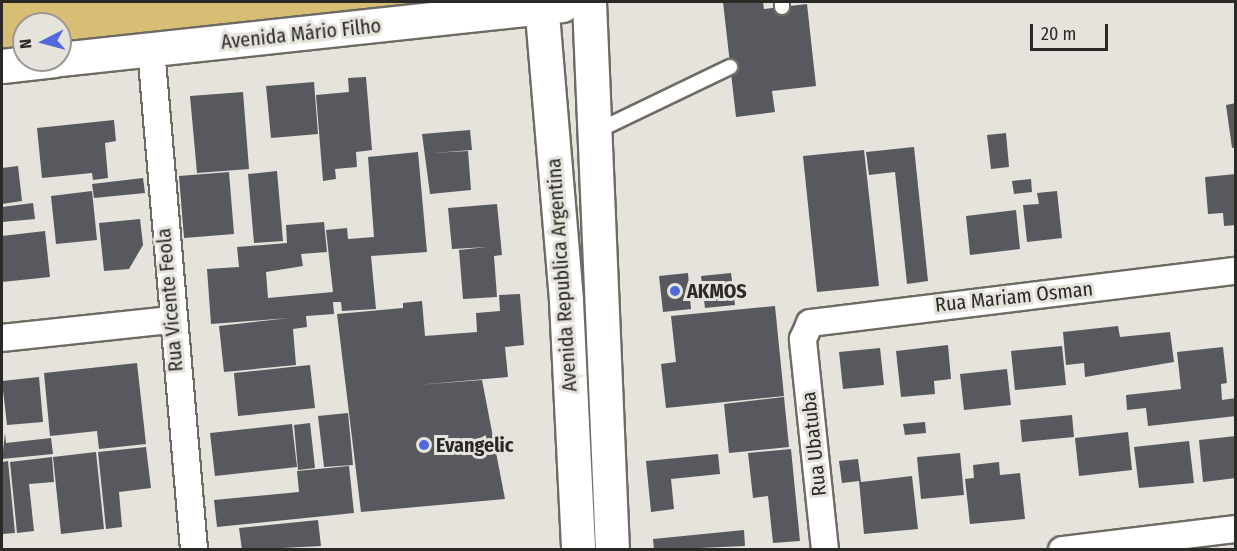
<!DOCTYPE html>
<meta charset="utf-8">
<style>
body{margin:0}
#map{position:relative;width:1237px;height:551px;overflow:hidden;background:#e5e3dc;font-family:"Fira Sans Condensed",sans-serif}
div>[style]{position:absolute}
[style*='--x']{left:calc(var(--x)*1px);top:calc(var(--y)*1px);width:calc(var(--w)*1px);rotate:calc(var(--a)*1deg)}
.green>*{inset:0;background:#d8bd74}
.building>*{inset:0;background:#57595f}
.roads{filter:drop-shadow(2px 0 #6e6b65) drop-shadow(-2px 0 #6e6b65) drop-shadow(0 2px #6e6b65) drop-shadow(0 -2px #6e6b65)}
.service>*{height:14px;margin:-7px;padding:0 7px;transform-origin:7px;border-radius:7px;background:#fff}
.minor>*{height:26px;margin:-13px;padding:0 13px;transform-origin:13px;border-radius:13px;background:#fff}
.secondary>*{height:33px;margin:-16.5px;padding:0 16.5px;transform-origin:16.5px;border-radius:16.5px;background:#fff}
.dots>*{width:16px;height:16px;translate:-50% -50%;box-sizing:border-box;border:3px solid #e5e3dc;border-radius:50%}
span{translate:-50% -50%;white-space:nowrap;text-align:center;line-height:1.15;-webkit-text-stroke:6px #e5e3dc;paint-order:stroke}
.street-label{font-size:20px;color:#2a2926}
.poi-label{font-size:20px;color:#2a2926;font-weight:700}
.left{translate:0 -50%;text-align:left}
.frame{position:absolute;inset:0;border:3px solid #2a2926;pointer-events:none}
.north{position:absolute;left:12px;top:12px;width:60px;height:60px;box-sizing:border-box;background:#e5e3dc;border:2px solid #9a9993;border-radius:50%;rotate:264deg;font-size:16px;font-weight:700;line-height:24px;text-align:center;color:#2a2926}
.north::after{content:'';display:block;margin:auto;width:21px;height:27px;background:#5268dd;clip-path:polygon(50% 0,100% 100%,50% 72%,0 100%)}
.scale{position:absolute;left:1030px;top:24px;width:78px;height:27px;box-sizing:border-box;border:3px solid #2a2926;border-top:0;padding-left:8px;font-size:18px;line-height:21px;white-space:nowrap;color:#2a2926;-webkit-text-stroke:4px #e5e3dc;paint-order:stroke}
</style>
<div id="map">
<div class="green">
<i style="clip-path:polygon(2px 2px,460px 2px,60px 43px,60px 24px,24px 24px,24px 47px,2px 50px)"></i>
</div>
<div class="building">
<i style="clip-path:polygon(723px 2px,763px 2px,764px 9px,807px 4px,816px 86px,772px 91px,775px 112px,736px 117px)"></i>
<i style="clip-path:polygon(366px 77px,372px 150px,356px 152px,357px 167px,335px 169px,336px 179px,323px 181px,316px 95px,349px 92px,348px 78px)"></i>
<i style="clip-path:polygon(314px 82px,318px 134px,271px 138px,266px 86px)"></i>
<i style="clip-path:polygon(243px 92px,249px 169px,197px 173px,190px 96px)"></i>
<i style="clip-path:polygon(1236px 103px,1236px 147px,1232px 148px,1226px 105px)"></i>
<i style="clip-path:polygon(114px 120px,116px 141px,105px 143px,108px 178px,93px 180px,92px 173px,42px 178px,37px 128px)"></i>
<i style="clip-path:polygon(470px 130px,472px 150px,433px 153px,468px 151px,471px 190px,430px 194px,422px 134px)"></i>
<i style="clip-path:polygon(1006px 133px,1009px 167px,991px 169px,987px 135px)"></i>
<i style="clip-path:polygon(914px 147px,928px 281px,907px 284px,895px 172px,869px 175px,866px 152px)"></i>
<i style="clip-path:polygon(864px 150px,879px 286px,817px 292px,803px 156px)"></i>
<i style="clip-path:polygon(418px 152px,427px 252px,371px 256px,376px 309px,342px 311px,341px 302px,333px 302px,334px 314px,306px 316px,307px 327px,293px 329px,296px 365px,224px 372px,219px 326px,289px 318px,211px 324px,207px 269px,239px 267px,237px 247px,287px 243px,286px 225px,324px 222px,327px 252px,301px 254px,303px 266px,266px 272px,268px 298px,333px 292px,326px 230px,347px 228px,348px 239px,374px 237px,368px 157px)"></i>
<i style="clip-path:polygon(18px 166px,22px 201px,2px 204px,2px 168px)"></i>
<i style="clip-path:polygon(277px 171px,283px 241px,254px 243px,248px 174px)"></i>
<i style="clip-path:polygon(229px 172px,234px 234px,184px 238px,179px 176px)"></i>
<i style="clip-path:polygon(1236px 174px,1236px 225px,1224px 226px,1223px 213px,1208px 214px,1205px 177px)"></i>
<i style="clip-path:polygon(143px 178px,145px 193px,94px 198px,92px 184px)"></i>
<i style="clip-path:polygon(1031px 179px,1032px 192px,1014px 194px,1012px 181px)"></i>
<i style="clip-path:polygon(92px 191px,97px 240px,56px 244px,51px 196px)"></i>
<i style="clip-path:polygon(1057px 191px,1062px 238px,1027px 242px,1023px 205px,1039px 204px,1037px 193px)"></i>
<i style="clip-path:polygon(33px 203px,35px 219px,2px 222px,2px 207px)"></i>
<i style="clip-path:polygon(497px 204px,502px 255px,494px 256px,497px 297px,463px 299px,459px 250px,487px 247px,452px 249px,448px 208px)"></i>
<i style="clip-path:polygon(1016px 210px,1020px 249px,970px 255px,966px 216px)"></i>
<i style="clip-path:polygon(140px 219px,143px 245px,129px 269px,104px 271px,99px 223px)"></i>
<i style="clip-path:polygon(45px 231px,50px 277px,2px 282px,2px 236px)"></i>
<i style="clip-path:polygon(688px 273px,691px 309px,663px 312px,659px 276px)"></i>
<i style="clip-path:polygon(731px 273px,735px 305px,705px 308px,701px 276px)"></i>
<i style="clip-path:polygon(520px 294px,524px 345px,505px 347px,508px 377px,417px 385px,482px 380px,505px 499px,361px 512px,337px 314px,403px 308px,403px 303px,422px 301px,425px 336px,477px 332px,476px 313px,500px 311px,499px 295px)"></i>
<i style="clip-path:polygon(775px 306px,784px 396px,666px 408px,661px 364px,676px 362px,671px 316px)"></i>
<i style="clip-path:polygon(1118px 326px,1120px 337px,1170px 332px,1174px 362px,1085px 377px,1084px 363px,1066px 365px,1063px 332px)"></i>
<i style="clip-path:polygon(948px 345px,951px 379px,934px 381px,935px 394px,901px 397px,896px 351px)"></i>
<i style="clip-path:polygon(1062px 346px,1066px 385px,1015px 390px,1011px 351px)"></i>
<i style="clip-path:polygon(1223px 347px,1227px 383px,1221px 384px,1222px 400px,1236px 398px,1236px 416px,1148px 426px,1146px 408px,1127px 410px,1126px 395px,1181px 389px,1177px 352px)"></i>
<i style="clip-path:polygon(880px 348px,884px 385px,843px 389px,839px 352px)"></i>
<i style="clip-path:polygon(137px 363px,146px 444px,99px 449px,97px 431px,50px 436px,44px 373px)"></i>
<i style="clip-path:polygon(310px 365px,315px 408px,238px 416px,234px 373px)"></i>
<i style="clip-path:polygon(1007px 369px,1011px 405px,964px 410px,960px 374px)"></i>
<i style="clip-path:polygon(39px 377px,43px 422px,7px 425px,2px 381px)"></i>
<i style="clip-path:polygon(784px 397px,789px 447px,729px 453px,724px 404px)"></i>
<i style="clip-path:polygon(348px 413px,353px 465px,324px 467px,318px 416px)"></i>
<i style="clip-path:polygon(1072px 415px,1074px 437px,1022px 442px,1020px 420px)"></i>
<i style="clip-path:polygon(925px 422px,926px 433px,905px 435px,903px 424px)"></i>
<i style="clip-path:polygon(310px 423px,315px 468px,298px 470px,294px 425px)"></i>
<i style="clip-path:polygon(292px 424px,297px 467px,215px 476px,210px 433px)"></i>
<i style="clip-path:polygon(1128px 432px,1132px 470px,1079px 476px,1075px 438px)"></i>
<i style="clip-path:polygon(5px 433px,6px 443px,51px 438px,53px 454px,2px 459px)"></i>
<i style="clip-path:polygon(1236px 436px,1236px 478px,1203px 482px,1199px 440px)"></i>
<i style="clip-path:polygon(1189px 441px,1194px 483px,1139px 488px,1134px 447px)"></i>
<i style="clip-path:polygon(146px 447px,151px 488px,119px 492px,122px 527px,106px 529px,98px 452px)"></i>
<i style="clip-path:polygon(791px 449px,800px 541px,773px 543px,768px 496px,753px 498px,748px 453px)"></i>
<i style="clip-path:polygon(96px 452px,104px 529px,61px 534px,53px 457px)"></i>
<i style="clip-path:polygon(960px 453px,964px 495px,921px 499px,917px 457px)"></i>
<i style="clip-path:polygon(718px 454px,720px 474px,671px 479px,674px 509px,651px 512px,646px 461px)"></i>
<i style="clip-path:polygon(52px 457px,54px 482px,29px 484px,34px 531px,17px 533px,10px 462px)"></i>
<i style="clip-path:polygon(858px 459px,861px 482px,912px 476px,918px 529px,864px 534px,859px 481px,842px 483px,839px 461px)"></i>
<i style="clip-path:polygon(8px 461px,15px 533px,2px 534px,2px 462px)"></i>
<i style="clip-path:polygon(999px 462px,1000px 475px,1020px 473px,1025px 519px,970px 524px,965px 479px,974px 478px,973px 465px)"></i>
<i style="clip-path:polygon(349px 466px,354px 513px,217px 527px,214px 500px,299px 492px,297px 471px)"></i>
<i style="clip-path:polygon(318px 520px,321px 546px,242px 550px,239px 528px)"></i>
<i style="clip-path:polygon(744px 530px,745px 546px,654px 550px,653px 539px)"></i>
</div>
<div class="roads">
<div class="service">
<i style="--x:782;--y:2;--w:5;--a:90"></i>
<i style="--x:595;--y:132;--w:150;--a:-25.7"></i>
</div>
<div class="minor">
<i style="--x:151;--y:49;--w:503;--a:85.09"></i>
<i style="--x:2;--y:338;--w:169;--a:-6.1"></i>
<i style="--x:825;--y:550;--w:212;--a:-96"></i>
<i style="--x:803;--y:339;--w:17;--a:-66"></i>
<i style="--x:810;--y:323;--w:429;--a:-7"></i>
<i style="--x:1062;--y:550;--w:175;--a:-6.9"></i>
</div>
<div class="secondary">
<i style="--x:541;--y:2;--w:300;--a:85.2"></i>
<i style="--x:566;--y:301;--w:249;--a:87.2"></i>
<i style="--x:589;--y:2;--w:548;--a:87.6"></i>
<i style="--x:60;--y:59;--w:505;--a:-6.14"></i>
<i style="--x:2;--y:66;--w:53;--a:-6.5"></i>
</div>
</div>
<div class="dots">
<i style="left:675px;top:291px;background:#5268dd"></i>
<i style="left:424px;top:445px;background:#5268dd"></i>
</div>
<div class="street-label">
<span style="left:301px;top:34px;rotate:-6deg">Avenida Mário Filho</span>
<span style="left:562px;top:275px;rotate:-94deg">Avenida Republica Argentina</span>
<span style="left:1014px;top:297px;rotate:-6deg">Rua Mariam Osman</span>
<span style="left:170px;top:300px;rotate:-95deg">Rua Vicente Feola</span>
<span style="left:814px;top:444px;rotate:-96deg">Rua Ubatuba</span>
</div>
<div class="poi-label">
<span class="left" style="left:687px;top:291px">AKMOS</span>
<span class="left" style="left:436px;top:445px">Evangelic</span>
</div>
<div class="frame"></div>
<div class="north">N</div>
<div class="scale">20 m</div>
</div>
